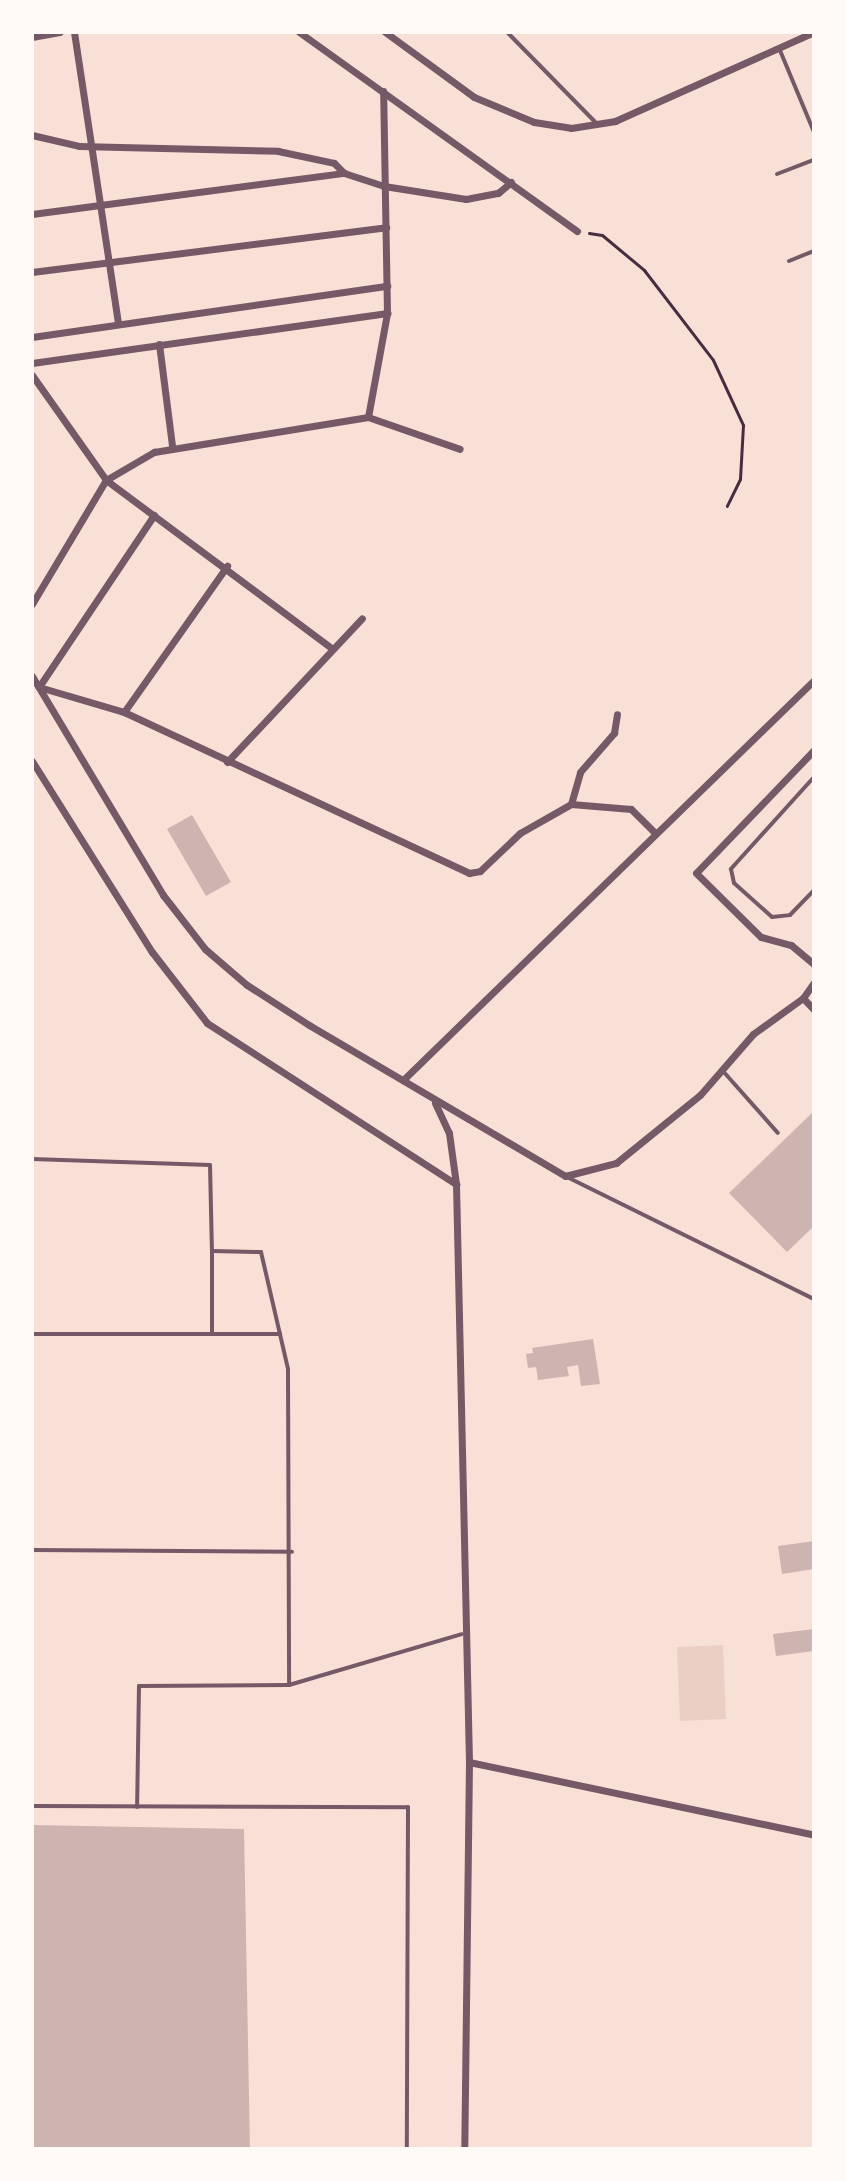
<!DOCTYPE html>
<style>
body{margin:0}
#map{position:relative;width:846px;height:2181px;overflow:hidden;background:#f7e1d7;font-family:Commissioner,sans-serif}
div>[style]{position:absolute}
[style*='--x']{left:calc(var(--x)*1px);top:calc(var(--y)*1px);width:calc(var(--w)*1px);rotate:calc(var(--a)*1deg)}
.green>*{inset:0;background:#ebcfc5}
.building>*{inset:0;background:#ccb4b1}
.path>*{height:3px;margin:-1.5px;padding:0 1.5px;transform-origin:1.5px;border-radius:1.5px;background:#4a2c40}
.service>*{height:4px;margin:-2px;padding:0 2px;transform-origin:2px;border-radius:2px;background:#755966}
.minor>*{height:7px;margin:-3.5px;padding:0 3.5px;transform-origin:3.5px;border-radius:3.5px;background:#755966}
span{translate:-50% -50%;white-space:nowrap;text-align:center;line-height:1.15;-webkit-text-stroke:6px #fffaf5;paint-order:stroke}
.frame{position:absolute;inset:0;border:34px solid #fffaf5;pointer-events:none}
</style>
<div id="map">
<div class="green">
<i style="clip-path:polygon(723px 1645px,726px 1719px,680px 1721px,677px 1647px)"></i>
</div>
<div class="building">
<i style="clip-path:polygon(192px 815px,231px 882px,206px 896px,167px 829px)"></i>
<i style="clip-path:polygon(814px 1111px,814px 1226px,787px 1252px,729px 1193px)"></i>
<i style="clip-path:polygon(593px 1339px,600px 1384px,581px 1386px,578px 1365px,567px 1367px,569px 1376px,538px 1380px,536px 1367px,528px 1368px,526px 1354px,533px 1353px,532px 1348px)"></i>
<i style="clip-path:polygon(814px 1541px,814px 1569px,782px 1574px,778px 1546px)"></i>
<i style="clip-path:polygon(814px 1629px,814px 1651px,776px 1656px,773px 1634px)"></i>
<i style="clip-path:polygon(32px 1825px,244px 1829px,250px 2149px,32px 2149px)"></i>
</div>
<div class="path">
<i style="--x:589;--y:233;--w:13;--a:9"></i>
<i style="--x:602;--y:235;--w:55;--a:39.8"></i>
<i style="--x:644;--y:270;--w:113;--a:52.5"></i>
<i style="--x:713;--y:360;--w:72;--a:65.2"></i>
<i style="--x:743;--y:425;--w:54;--a:93.2"></i>
<i style="--x:740;--y:479;--w:30;--a:116"></i>
</div>
<div class="service">
<i style="--x:507;--y:32;--w:126;--a:45.6"></i>
<i style="--x:779;--y:48;--w:91;--a:67.4"></i>
<i style="--x:777;--y:174;--w:40;--a:-21"></i>
<i style="--x:789;--y:261;--w:27;--a:-22"></i>
<i style="--x:814;--y:777;--w:124;--a:132.1"></i>
<i style="--x:731;--y:869;--w:14;--a:78"></i>
<i style="--x:734;--y:883;--w:51;--a:41.8"></i>
<i style="--x:772;--y:917;--w:18;--a:-6"></i>
<i style="--x:790;--y:915;--w:35;--a:-46"></i>
<i style="--x:722;--y:1070;--w:84;--a:48.4"></i>
<i style="--x:32;--y:1159;--w:178;--a:1.9"></i>
<i style="--x:210;--y:1165;--w:86;--a:88.7"></i>
<i style="--x:212;--y:1251;--w:49;--a:1.2"></i>
<i style="--x:261;--y:1252;--w:120;--a:77"></i>
<i style="--x:288;--y:1369;--w:316;--a:89.8"></i>
<i style="--x:289;--y:1685;--w:150;--a:179.6"></i>
<i style="--x:139;--y:1686;--w:121;--a:90.9"></i>
<i style="--x:567;--y:1177;--w:275;--a:26.3"></i>
<i style="--x:32;--y:1334;--w:248;--a:0"></i>
<i style="--x:212;--y:1334;--w:83;--a:-90"></i>
<i style="--x:32;--y:1550;--w:260;--a:0.4"></i>
<i style="--x:289;--y:1685;--w:180;--a:-16.4"></i>
<i style="--x:32;--y:1806;--w:376;--a:0.2"></i>
<i style="--x:408;--y:1807;--w:342;--a:90.2"></i>
</div>
<div class="minor">
<i style="--x:74;--y:32;--w:295;--a:81.4"></i>
<i style="--x:299;--y:32;--w:342;--a:35.6"></i>
<i style="--x:385;--y:32;--w:110;--a:36.1"></i>
<i style="--x:474;--y:97;--w:65;--a:22.6"></i>
<i style="--x:534;--y:122;--w:37;--a:9"></i>
<i style="--x:571;--y:128;--w:45;--a:-9"></i>
<i style="--x:615;--y:121;--w:218;--a:-24.1"></i>
<i style="--x:32;--y:37;--w:28;--a:-10"></i>
<i style="--x:32;--y:135;--w:48;--a:13.2"></i>
<i style="--x:79;--y:146;--w:199;--a:1.4"></i>
<i style="--x:278;--y:151;--w:57;--a:12.1"></i>
<i style="--x:334;--y:163;--w:14;--a:45"></i>
<i style="--x:32;--y:214;--w:315;--a:-7.5"></i>
<i style="--x:344;--y:173;--w:42;--a:18"></i>
<i style="--x:384;--y:186;--w:83;--a:9"></i>
<i style="--x:466;--y:199;--w:33;--a:-11"></i>
<i style="--x:498;--y:193;--w:17;--a:-40"></i>
<i style="--x:32;--y:272;--w:357;--a:-7.2"></i>
<i style="--x:32;--y:337;--w:359;--a:-8.2"></i>
<i style="--x:159;--y:344;--w:103;--a:82.7"></i>
<i style="--x:32;--y:363;--w:359;--a:-8"></i>
<i style="--x:32;--y:375;--w:128;--a:54.8"></i>
<i style="--x:106;--y:480;--w:279;--a:36.7"></i>
<i style="--x:368;--y:417;--w:106;--a:-79.6"></i>
<i style="--x:387;--y:313;--w:222;--a:-91"></i>
<i style="--x:154;--y:515;--w:207;--a:123.8"></i>
<i style="--x:39;--y:687;--w:89;--a:16.4"></i>
<i style="--x:124;--y:712;--w:381;--a:25"></i>
<i style="--x:469;--y:873;--w:11;--a:-10"></i>
<i style="--x:480;--y:871;--w:55;--a:-43.5"></i>
<i style="--x:520;--y:833;--w:59;--a:-29.6"></i>
<i style="--x:571;--y:804;--w:60;--a:4.8"></i>
<i style="--x:631;--y:809;--w:33;--a:45"></i>
<i style="--x:32;--y:604;--w:144;--a:-59.2"></i>
<i style="--x:106;--y:480;--w:56;--a:-30.3"></i>
<i style="--x:154;--y:452;--w:217;--a:-9.3"></i>
<i style="--x:368;--y:417;--w:97;--a:19.2"></i>
<i style="--x:32;--y:676;--w:255;--a:59.1"></i>
<i style="--x:163;--y:895;--w:68;--a:52.1"></i>
<i style="--x:205;--y:949;--w:55;--a:40.6"></i>
<i style="--x:247;--y:985;--w:74;--a:32.8"></i>
<i style="--x:309;--y:1025;--w:297;--a:30.5"></i>
<i style="--x:565;--y:1176;--w:53;--a:-14.3"></i>
<i style="--x:616;--y:1163;--w:108;--a:-39"></i>
<i style="--x:700;--y:1095;--w:81;--a:-49"></i>
<i style="--x:753;--y:1034;--w:62;--a:-35.8"></i>
<i style="--x:803;--y:998;--w:16;--a:47"></i>
<i style="--x:124;--y:712;--w:179;--a:-54.8"></i>
<i style="--x:814;--y:750;--w:170;--a:133.8"></i>
<i style="--x:696;--y:873;--w:91;--a:44.6"></i>
<i style="--x:761;--y:937;--w:31;--a:15"></i>
<i style="--x:791;--y:945;--w:30;--a:40"></i>
<i style="--x:32;--y:761;--w:226;--a:57.9"></i>
<i style="--x:152;--y:952;--w:90;--a:52.2"></i>
<i style="--x:207;--y:1023;--w:297;--a:32.9"></i>
<i style="--x:456;--y:1184;--w:578;--a:88.71"></i>
<i style="--x:469;--y:1762;--w:387;--a:90.7"></i>
<i style="--x:227;--y:762;--w:197;--a:-46.8"></i>
<i style="--x:571;--y:804;--w:33;--a:-74"></i>
<i style="--x:580;--y:772;--w:52;--a:-48.9"></i>
<i style="--x:614;--y:733;--w:19;--a:-81"></i>
<i style="--x:803;--y:998;--w:19;--a:-55"></i>
<i style="--x:403;--y:1080;--w:574;--a:-44.22"></i>
<i style="--x:435;--y:1103;--w:33;--a:65"></i>
<i style="--x:449;--y:1133;--w:51;--a:82.2"></i>
<i style="--x:469;--y:1762;--w:353;--a:11.9"></i>
</div>
<div class="frame"></div>
</div>
